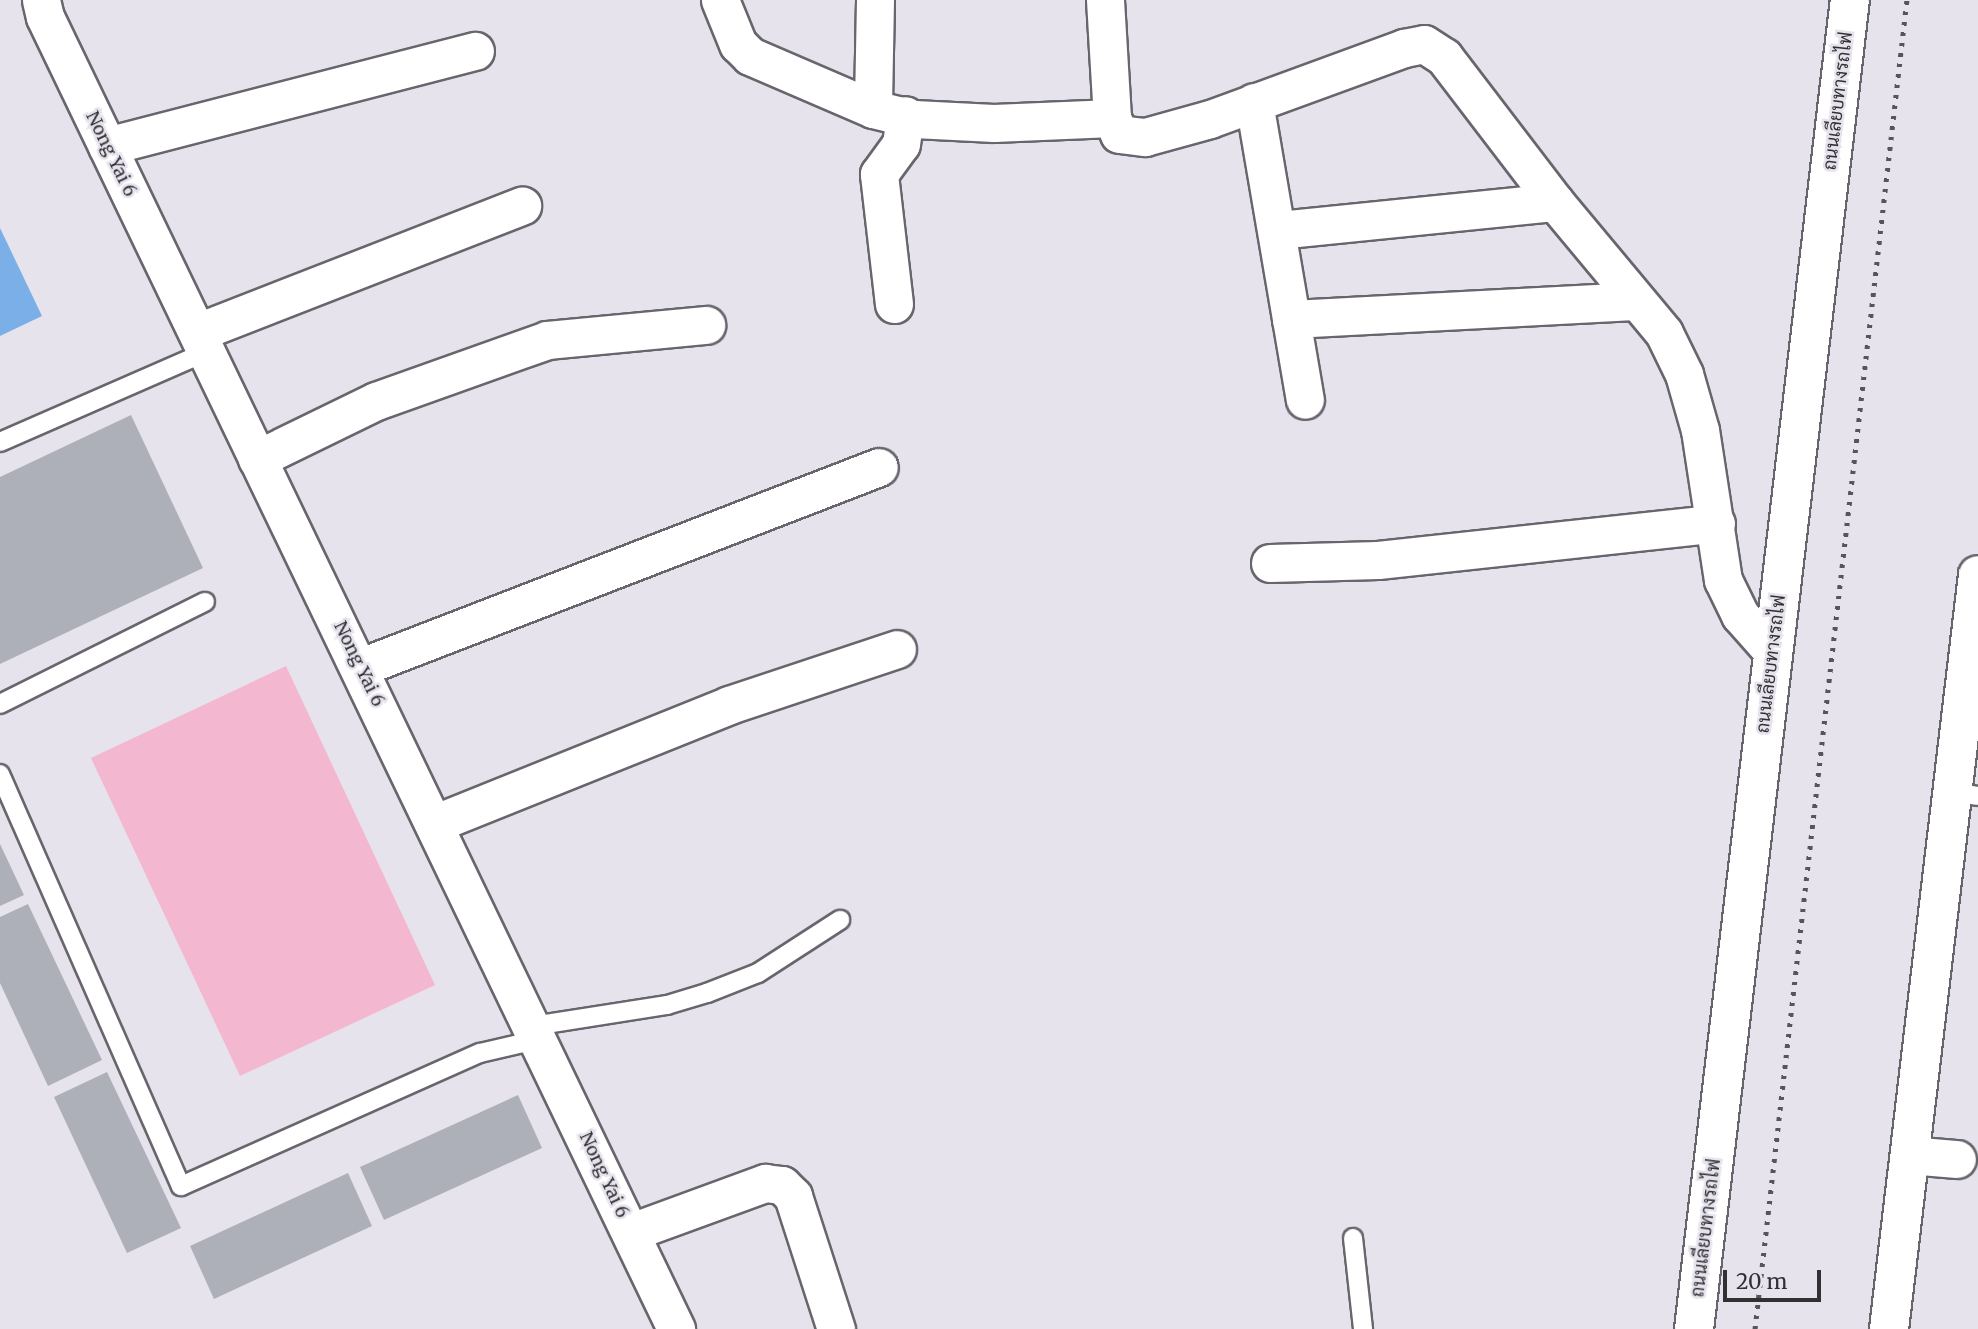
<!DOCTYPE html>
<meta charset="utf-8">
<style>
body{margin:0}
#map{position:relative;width:1978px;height:1329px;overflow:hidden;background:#e6e3ed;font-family:Merriweather,Sarabun,serif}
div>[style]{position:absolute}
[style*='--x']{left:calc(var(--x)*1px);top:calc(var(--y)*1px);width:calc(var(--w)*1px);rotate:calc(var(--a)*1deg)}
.green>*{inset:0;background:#f4b7d0}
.water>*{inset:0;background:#7bafe7}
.building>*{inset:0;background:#aeb0b9}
.roads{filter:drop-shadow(2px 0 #68656d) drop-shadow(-2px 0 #68656d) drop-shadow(0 2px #68656d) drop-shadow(0 -2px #68656d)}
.service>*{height:18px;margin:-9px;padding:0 9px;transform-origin:9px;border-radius:9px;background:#fff}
.minor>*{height:37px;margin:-18.5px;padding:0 18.5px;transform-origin:18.5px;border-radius:18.5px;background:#fff}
.tertiary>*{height:38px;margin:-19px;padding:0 19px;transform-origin:19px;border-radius:19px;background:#fff}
.rail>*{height:5px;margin-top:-2.5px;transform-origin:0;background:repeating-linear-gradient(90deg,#57555a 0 3.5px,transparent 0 10.5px)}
span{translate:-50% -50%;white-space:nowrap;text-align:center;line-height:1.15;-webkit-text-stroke:5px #e6e3ed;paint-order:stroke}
.street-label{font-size:18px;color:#313033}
.scale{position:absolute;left:1723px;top:1270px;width:98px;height:32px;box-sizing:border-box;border:4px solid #313033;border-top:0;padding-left:9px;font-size:21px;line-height:24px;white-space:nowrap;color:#313033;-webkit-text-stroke:5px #e6e3ed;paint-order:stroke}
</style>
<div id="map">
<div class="green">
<i style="clip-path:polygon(286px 666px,435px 985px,240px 1076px,91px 758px)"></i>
</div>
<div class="water">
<i style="clip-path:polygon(0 228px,42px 316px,0 336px)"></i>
</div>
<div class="building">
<i style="clip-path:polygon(131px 415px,203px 568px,0 664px,0 477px)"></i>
<i style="clip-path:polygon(0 844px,24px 895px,0 906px)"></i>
<i style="clip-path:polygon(28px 904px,102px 1060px,48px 1086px,0 983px,0 917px)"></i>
<i style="clip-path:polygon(107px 1072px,181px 1228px,127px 1253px,54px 1097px)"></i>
<i style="clip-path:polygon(518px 1095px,542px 1148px,384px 1220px,360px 1167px)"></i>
<i style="clip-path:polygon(348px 1173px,372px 1226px,214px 1299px,190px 1246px)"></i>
</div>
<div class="roads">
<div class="service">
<i style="--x:0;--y:442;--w:227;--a:-23.6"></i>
<i style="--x:0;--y:704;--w:229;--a:-26.5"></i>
<i style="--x:0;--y:774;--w:450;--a:66.3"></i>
<i style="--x:181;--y:1186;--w:327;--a:-24"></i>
<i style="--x:480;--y:1053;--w:62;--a:-13.1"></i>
<i style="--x:1953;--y:792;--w:25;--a:9"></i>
<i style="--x:533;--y:1026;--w:136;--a:-8.9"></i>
<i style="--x:667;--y:1005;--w:42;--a:-16.7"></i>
<i style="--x:707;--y:993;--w:55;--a:-21.4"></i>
<i style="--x:758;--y:973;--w:98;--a:-32.9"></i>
<i style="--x:1353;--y:1238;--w:92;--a:83.7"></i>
</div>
<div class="minor">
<i style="--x:41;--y:0;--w:17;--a:77"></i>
<i style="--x:45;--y:17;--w:1456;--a:64.31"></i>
<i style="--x:720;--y:0;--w:48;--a:67.8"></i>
<i style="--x:738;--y:44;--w:17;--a:45"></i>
<i style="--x:750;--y:56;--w:134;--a:23.3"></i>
<i style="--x:875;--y:0;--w:109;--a:91.1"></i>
<i style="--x:873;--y:109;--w:42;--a:13.7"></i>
<i style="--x:914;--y:119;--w:80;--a:2.9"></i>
<i style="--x:994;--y:123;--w:118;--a:-2.4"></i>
<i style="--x:1105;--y:0;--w:118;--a:86.6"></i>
<i style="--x:1112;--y:118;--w:17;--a:66"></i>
<i style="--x:1119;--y:134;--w:26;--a:7"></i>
<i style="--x:1145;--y:137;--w:67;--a:-15.5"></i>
<i style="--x:1210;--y:119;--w:207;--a:-20.1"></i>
<i style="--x:1404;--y:48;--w:20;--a:-11"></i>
<i style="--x:1424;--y:44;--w:24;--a:33"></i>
<i style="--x:1444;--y:57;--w:183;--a:52.6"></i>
<i style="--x:1555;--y:202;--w:170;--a:50.2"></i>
<i style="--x:1664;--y:333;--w:46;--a:64"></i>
<i style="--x:1684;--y:374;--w:58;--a:74.1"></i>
<i style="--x:1700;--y:430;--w:152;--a:81.3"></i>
<i style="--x:1723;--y:580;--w:39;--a:64"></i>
<i style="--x:1740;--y:615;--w:48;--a:48.4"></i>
<i style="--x:1254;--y:102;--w:302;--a:80.3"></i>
<i style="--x:107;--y:146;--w:380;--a:-14.5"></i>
<i style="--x:1278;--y:230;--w:278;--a:-5.8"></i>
<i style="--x:894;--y:304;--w:131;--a:-96.6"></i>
<i style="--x:879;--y:174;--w:37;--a:-54"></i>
<i style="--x:901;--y:144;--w:29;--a:-82"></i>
<i style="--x:1291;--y:319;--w:344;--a:-3"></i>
<i style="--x:198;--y:332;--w:348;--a:-21.3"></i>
<i style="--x:257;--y:459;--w:132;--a:-26"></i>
<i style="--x:376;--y:401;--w:182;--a:-19.6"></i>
<i style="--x:547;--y:340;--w:160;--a:-5.4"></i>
<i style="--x:1270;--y:563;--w:108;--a:-1.6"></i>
<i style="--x:1378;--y:560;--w:340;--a:-6.2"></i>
<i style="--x:361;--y:667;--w:555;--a:-21.11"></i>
<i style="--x:436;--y:823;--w:316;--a:-21.9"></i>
<i style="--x:729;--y:705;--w:177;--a:-18.4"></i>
<i style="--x:1909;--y:1155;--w:48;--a:4.8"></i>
<i style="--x:631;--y:1232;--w:143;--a:-20.1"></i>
<i style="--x:765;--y:1183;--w:17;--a:7"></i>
<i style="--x:782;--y:1185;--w:16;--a:45"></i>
<i style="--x:793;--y:1196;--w:140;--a:72.1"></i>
</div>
<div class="tertiary">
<i style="--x:1694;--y:1329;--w:1338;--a:-83.31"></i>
<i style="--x:1889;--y:1329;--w:759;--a:-83.27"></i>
</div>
</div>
<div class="rail">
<i style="--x:1755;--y:1329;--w:1338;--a:-83.48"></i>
</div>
<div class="street-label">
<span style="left:1838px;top:101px;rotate:-83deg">ถนนเลียบทางรถไฟ</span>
<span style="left:111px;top:154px;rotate:64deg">Nong Yai 6</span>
<span style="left:359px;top:664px;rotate:64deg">Nong Yai 6</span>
<span style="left:1771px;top:664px;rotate:-83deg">ถนนเลียบทางรถไฟ</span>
<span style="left:604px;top:1175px;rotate:65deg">Nong Yai 6</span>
<span style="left:1706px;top:1228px;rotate:-83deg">ถนนเลียบทางรถไฟ</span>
</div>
<div class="scale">20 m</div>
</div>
